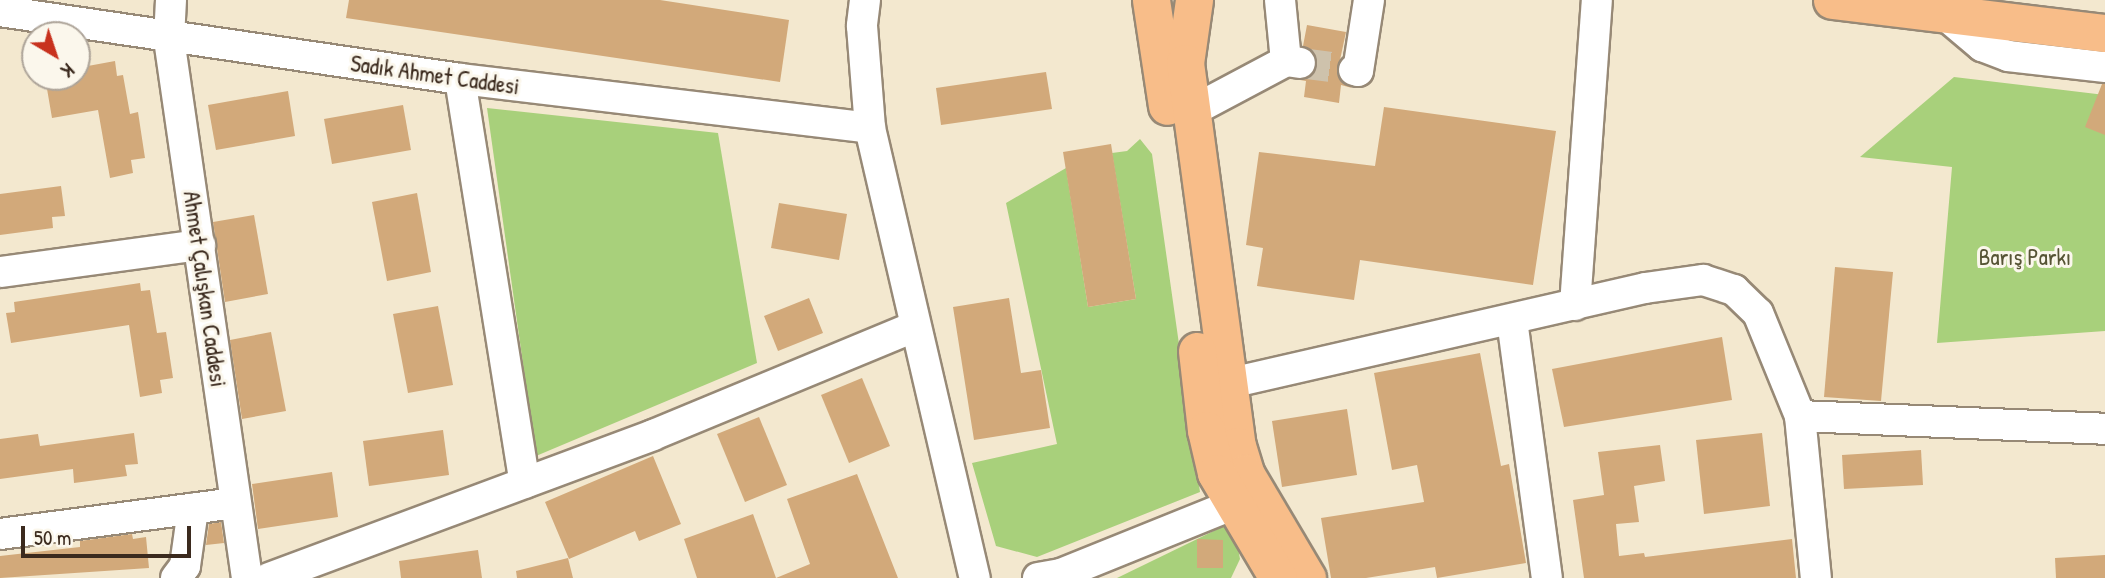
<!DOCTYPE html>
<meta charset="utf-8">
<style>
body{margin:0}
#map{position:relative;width:2105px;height:578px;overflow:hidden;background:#f3e8cf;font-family:"Patrick Hand",sans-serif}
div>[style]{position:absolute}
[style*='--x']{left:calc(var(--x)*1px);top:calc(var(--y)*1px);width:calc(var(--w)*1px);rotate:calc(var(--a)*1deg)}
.green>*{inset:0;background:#a8d07b}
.building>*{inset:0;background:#d2a97a}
.minor-tunnel>*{height:30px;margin-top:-15px;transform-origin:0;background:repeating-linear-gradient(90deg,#cec2ac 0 30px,transparent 0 45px)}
.roads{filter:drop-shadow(2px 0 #978976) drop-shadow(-2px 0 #978976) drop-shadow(0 2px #978976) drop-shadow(0 -2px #978976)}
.minor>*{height:30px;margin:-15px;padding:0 15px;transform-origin:15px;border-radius:15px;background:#fff}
.major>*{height:37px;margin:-18.5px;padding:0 18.5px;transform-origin:18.5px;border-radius:18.5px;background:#f8bd89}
span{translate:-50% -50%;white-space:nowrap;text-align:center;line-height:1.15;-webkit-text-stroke:6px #fbf7ec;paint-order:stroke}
.street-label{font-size:23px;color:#3b2a1e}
.park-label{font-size:23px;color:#565435}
.north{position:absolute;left:21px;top:21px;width:70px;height:70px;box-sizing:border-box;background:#fbf7ec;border:2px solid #aea59a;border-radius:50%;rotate:141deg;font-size:19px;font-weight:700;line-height:28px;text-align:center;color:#3b2a1e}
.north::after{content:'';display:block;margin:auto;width:24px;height:32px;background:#c8321e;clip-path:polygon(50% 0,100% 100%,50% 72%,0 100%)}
.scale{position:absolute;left:21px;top:526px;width:170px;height:32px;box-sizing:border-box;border:4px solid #3b2a1e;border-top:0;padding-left:9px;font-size:21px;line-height:24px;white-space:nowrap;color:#3b2a1e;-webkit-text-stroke:5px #fbf7ec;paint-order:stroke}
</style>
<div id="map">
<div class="green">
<i style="clip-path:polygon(1954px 77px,2105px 95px,2105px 331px,1937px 343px,1952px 167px,1860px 157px)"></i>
<i style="clip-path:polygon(487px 108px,718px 133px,757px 363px,536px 456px)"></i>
<i style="clip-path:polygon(1140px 139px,1152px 154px,1200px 492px,1037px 557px,996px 546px,972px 463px,1057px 444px,1006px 203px,1066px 168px,1088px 307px,1136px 299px,1112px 153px,1127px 151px)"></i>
<i style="clip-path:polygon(1226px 525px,1236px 537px,1240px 559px,1231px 578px,1117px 578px)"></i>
</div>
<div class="building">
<i style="clip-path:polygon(349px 0,660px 0,789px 20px,780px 82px,346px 18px)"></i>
<i style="clip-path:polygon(1307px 25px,1346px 32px,1337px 74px,1352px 88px,1341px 85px,1339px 103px,1304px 97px,1306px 81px,1300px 80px,1313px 74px,1317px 65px,1316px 56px,1303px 46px)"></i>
<i style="clip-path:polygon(115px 61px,117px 76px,123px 75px,130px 114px,138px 112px,145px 158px,131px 160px,133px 173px,110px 178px,98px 110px,52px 118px,46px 83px,56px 81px,55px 77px,77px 77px,77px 68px)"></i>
<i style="clip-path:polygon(1046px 72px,1052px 109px,941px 125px,936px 88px)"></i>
<i style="clip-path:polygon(2102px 84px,2105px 84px,2105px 135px,2085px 127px)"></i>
<i style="clip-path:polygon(288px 91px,295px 136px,216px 150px,208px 105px)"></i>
<i style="clip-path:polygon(403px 105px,411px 150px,332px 164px,324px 119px)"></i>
<i style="clip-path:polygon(1384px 107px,1556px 131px,1533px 285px,1360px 260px,1354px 300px,1257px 286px,1263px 248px,1246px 245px,1259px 152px,1375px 166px)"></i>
<i style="clip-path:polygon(1111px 144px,1136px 299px,1088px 307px,1063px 152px)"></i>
<i style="clip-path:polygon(61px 186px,65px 216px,52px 217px,53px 228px,0 235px,0 194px)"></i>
<i style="clip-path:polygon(417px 193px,431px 272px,387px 281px,372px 202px)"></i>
<i style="clip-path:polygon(779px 203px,847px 214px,839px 260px,771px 248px)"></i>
<i style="clip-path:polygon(254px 215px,268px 294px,225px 302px,213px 222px)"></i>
<i style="clip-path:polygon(1835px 267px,1893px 272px,1881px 401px,1824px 397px)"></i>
<i style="clip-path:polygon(140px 283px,141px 291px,150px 290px,157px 333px,166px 332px,173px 378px,160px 380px,162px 393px,140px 397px,129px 325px,11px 343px,6px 313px,15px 312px,14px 302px)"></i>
<i style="clip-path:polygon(809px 298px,823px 333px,778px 351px,764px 316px)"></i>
<i style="clip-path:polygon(1009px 298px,1021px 373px,1041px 370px,1050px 428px,974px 440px,953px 307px)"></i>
<i style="clip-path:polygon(438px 306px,453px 385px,408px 393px,393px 314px)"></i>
<i style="clip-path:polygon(271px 332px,286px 411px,242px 419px,230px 340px)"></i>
<i style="clip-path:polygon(1722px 337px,1732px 400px,1564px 427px,1552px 369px)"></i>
<i style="clip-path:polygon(1480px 353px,1501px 466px,1509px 464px,1526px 563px,1437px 578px,1435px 567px,1366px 578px,1331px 578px,1321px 518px,1424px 502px,1417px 465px,1392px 470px,1374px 373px)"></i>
<i style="clip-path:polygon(862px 378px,890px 446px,849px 463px,821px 395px)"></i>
<i style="clip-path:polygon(1347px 409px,1357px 475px,1282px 487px,1272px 421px)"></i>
<i style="clip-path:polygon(759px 417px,787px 485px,745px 502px,717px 434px)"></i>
<i style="clip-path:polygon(443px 430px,449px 475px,369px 486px,363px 441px)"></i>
<i style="clip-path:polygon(134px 433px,138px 464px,125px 465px,127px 476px,74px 483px,73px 469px,0 479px,0 439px,38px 434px,40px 446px)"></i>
<i style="clip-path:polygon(1762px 433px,1770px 506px,1704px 514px,1696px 440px)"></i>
<i style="clip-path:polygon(1660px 445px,1665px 481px,1634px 486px,1639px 522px,1616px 524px,1619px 556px,1644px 553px,1645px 557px,1792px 539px,1796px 578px,1584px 578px,1573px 500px,1604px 495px,1598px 452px)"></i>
<i style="clip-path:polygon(1921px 450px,1923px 485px,1844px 489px,1842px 455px)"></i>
<i style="clip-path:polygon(653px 456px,681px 524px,639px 541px,635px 531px,569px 559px,545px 502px)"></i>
<i style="clip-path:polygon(332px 472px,338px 517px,258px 529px,252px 484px)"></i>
<i style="clip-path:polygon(857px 474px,898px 578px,776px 578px,810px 564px,787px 499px)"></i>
<i style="clip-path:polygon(753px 514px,776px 578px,697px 578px,684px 539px)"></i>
<i style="clip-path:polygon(221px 522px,224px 543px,206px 545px,209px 524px)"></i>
<i style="clip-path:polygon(132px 534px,133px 539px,146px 537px,149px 568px,0 578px,0 556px,80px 547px,80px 541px)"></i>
<i style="clip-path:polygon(1197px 539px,1223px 540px,1223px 568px,1197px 568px)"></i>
<i style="clip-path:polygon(478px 550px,482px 578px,401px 578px,399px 561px)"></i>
<i style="clip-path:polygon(2105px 555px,2105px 578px,2056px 578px,2055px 558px)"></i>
<i style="clip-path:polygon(568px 558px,573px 578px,517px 578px,516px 571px)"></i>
</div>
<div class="minor-tunnel">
<i style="--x:1300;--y:63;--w:54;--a:7.4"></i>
</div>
<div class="roads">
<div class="minor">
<i style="--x:171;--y:0;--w:39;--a:93"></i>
<i style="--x:169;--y:39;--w:545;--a:81.77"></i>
<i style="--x:865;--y:0;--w:26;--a:97"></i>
<i style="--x:862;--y:26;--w:102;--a:85.5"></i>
<i style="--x:870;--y:128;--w:462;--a:76.9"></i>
<i style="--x:1280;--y:0;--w:61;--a:84.4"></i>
<i style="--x:0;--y:11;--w:465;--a:8.4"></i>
<i style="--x:460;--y:79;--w:413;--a:6.8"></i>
<i style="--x:1944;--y:14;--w:50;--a:40.1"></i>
<i style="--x:1982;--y:46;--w:28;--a:21"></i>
<i style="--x:2008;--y:56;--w:98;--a:6.5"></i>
<i style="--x:1354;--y:70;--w:4;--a:14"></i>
<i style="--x:1358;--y:71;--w:72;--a:-81.2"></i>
<i style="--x:460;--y:79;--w:409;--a:80.9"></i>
<i style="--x:1192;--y:111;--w:106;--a:-28"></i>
<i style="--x:1286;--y:61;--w:14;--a:8"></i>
<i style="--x:0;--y:272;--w:202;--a:-7.7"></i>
<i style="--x:1575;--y:305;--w:306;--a:-85.9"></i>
<i style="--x:1512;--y:320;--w:260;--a:82.3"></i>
<i style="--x:1226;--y:384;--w:430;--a:-12.9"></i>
<i style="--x:1645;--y:288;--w:59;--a:-7.9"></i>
<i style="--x:1703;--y:280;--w:33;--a:18"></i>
<i style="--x:1734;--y:290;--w:33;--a:44"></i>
<i style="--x:1758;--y:313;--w:111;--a:67.8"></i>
<i style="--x:1800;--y:416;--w:163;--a:84.4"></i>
<i style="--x:1800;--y:416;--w:305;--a:2.4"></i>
<i style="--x:0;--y:534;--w:236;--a:-7.5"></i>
<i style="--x:176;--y:578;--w:15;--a:-53"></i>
<i style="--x:185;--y:566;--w:58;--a:-82"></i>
<i style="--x:269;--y:578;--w:410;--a:-20.4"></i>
<i style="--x:653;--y:435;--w:282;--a:-22.5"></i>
<i style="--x:1038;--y:578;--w:23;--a:-10"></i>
<i style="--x:1061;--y:574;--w:184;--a:-22"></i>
</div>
<div class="major">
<i style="--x:1151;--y:0;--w:107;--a:81.4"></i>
<i style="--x:1194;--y:0;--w:64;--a:98.1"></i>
<i style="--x:1185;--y:63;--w:387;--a:82.3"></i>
<i style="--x:1237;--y:446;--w:28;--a:73"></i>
<i style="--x:1245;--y:473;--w:122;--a:59.4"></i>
<i style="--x:1832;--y:0;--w:275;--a:6.9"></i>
<i style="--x:1197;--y:351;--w:80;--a:83.5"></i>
<i style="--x:1206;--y:430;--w:44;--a:76.9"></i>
<i style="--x:1216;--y:473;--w:122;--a:59.4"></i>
</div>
</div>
<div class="street-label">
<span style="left:435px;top:75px;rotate:8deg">Sadık Ahmet Caddesi</span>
<span style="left:205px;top:289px;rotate:82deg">Ahmet Çalışkan Caddesi</span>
</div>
<div class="park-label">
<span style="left:2025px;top:257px">Barış Parkı</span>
</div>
<div class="north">K</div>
<div class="scale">50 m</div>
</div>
